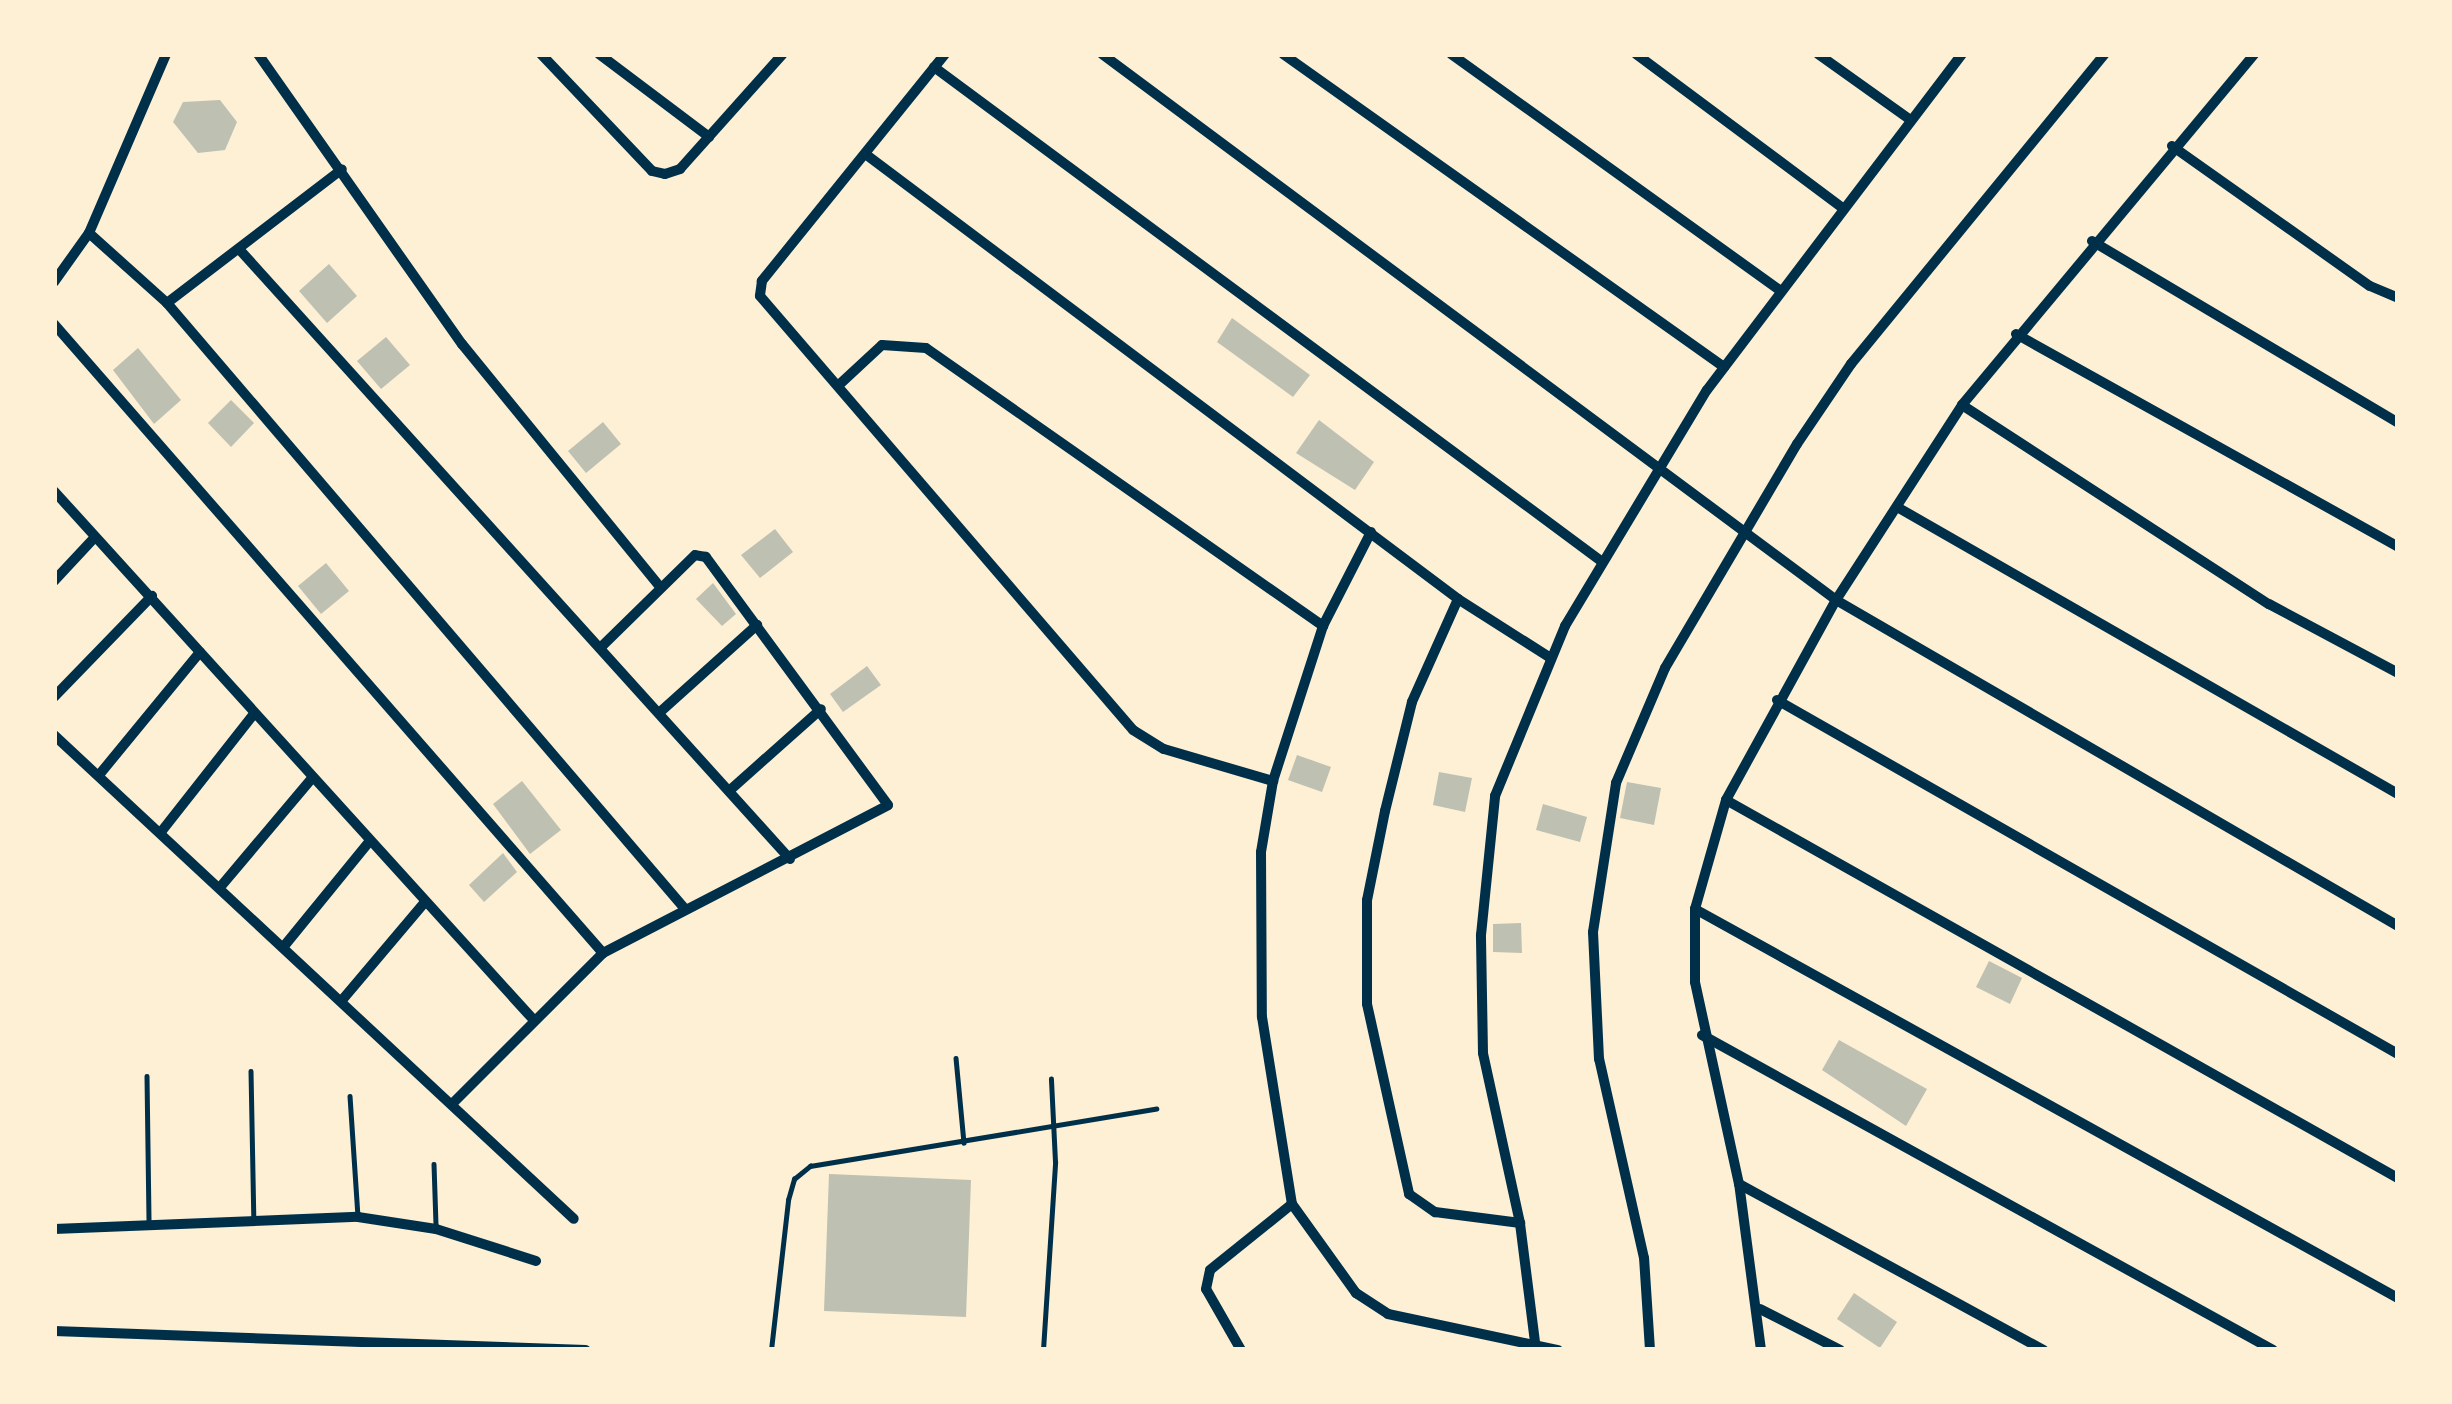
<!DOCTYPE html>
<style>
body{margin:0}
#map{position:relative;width:2452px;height:1404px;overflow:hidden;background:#fdf0d5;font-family:Bitter,serif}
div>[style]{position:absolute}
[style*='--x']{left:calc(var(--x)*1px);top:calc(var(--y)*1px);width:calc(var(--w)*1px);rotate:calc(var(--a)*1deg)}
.building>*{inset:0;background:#bec0b2}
.service>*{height:4.5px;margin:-2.25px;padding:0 2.25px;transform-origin:2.25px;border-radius:2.25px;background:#003049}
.minor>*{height:10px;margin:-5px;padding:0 5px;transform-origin:5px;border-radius:5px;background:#003049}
span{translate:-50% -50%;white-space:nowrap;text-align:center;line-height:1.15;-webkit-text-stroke:9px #fdf0d5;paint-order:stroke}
.frame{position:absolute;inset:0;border:57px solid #fdf0d5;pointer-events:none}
</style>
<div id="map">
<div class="building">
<i style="clip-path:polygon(220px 100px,237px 122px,225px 150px,198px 153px,173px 122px,183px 102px)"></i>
<i style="clip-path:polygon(329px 264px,357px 296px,327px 323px,299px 291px)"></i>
<i style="clip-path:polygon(1232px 318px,1310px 375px,1293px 397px,1217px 342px)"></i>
<i style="clip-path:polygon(386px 337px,410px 365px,381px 389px,357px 361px)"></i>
<i style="clip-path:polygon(138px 348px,181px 400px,154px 424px,113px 370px)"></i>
<i style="clip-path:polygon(231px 400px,254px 423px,231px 447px,208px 423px)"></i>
<i style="clip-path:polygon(1319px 420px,1374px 462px,1355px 490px,1296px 453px)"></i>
<i style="clip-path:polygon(603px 422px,621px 444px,586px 473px,568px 451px)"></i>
<i style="clip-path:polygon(775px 529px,793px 552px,760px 578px,741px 555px)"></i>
<i style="clip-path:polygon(326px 563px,349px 591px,321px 614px,298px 586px)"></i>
<i style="clip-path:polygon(713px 583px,736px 614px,722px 626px,696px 599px)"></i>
<i style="clip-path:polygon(867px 666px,881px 685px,843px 712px,830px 694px)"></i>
<i style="clip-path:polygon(1297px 755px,1331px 767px,1322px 792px,1288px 780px)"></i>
<i style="clip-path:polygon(1439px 772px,1472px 778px,1465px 812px,1433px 805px)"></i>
<i style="clip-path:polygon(522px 781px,561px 830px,530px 854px,493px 804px)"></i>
<i style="clip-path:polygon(1627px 782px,1661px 788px,1654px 825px,1620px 818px)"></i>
<i style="clip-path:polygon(1543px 804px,1587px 817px,1580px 842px,1536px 830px)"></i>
<i style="clip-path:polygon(503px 853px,517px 872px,484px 902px,469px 885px)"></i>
<i style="clip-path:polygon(1521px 923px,1522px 953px,1493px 952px,1493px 924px)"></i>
<i style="clip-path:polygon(1989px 961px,2022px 978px,2010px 1004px,1976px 987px)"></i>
<i style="clip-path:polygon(1839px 1040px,1927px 1089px,1906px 1126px,1822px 1070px)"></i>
<i style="clip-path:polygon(829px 1174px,971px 1180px,966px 1317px,824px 1311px)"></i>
<i style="clip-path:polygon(1854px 1293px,1897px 1322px,1880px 1348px,1837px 1319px)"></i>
</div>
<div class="service">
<i style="--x:956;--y:1058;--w:85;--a:84.6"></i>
<i style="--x:251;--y:1071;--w:150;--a:88.9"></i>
<i style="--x:147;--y:1076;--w:147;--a:89.2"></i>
<i style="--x:350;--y:1096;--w:121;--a:86.2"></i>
<i style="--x:434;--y:1164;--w:60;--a:88.1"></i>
<i style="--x:771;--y:1350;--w:151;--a:-83.5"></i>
<i style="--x:788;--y:1200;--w:22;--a:-74"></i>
<i style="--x:794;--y:1179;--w:21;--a:-39"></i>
<i style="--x:810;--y:1166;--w:351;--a:-9.4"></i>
<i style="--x:1043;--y:1350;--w:188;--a:-86.3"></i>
<i style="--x:1055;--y:1162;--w:83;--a:-92.8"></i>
</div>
<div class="minor">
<i style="--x:258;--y:54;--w:355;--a:54.9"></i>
<i style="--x:462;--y:344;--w:313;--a:50.8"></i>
<i style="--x:541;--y:54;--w:161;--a:46.5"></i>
<i style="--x:652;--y:171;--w:13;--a:13"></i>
<i style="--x:665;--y:174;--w:16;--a:-18"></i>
<i style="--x:680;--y:169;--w:154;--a:-48.2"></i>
<i style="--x:599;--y:54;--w:138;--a:37"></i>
<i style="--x:945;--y:54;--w:292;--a:128.9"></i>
<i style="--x:762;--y:281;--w:15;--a:98"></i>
<i style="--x:760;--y:296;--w:572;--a:49.32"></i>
<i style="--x:1133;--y:730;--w:36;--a:32"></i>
<i style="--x:1164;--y:749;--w:114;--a:16.4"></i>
<i style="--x:1102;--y:54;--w:915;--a:36.64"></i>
<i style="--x:1836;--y:600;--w:650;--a:30.12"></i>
<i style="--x:1283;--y:54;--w:541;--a:35.37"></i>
<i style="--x:1451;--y:54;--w:403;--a:35.7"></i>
<i style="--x:1636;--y:54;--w:256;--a:36.7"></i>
<i style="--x:1818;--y:54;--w:112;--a:35.5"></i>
<i style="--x:934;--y:67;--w:830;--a:36.52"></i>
<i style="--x:2172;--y:146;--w:242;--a:35.3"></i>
<i style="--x:2370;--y:286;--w:30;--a:23"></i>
<i style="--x:868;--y:156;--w:738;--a:36.9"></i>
<i style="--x:1458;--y:599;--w:108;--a:32.5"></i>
<i style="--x:89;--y:233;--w:105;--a:41.9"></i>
<i style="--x:167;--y:303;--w:796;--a:49.48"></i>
<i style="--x:2092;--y:241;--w:356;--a:30.7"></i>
<i style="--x:239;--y:249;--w:822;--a:47.91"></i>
<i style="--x:54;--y:282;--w:60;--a:-54.5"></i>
<i style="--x:89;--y:233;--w:195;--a:-66.7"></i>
<i style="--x:167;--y:303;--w:220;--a:-37.4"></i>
<i style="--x:54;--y:324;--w:835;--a:48.89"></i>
<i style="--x:2016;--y:334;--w:437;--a:29.1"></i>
<i style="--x:841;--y:383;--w:56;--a:-42.8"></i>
<i style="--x:882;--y:345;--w:44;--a:3.9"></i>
<i style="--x:926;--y:348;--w:485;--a:35"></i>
<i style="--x:1962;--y:405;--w:366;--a:33"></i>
<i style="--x:2269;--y:604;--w:146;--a:28.1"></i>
<i style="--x:54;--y:491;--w:710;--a:47.8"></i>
<i style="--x:1897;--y:507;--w:577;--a:29.81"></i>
<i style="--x:1371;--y:532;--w:106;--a:117.1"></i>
<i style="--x:1323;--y:626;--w:163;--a:107.9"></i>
<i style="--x:1273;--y:781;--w:72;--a:99.6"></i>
<i style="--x:1261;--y:852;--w:165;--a:89.7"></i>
<i style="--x:1262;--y:1017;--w:189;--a:80.9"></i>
<i style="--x:1292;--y:1204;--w:110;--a:54.3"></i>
<i style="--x:1356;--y:1293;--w:38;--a:33"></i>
<i style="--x:1388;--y:1314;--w:174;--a:12"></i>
<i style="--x:54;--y:581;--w:60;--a:-47"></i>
<i style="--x:1458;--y:599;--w:113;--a:114.1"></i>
<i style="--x:1412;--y:702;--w:112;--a:103.9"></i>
<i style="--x:1385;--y:811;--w:91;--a:101.4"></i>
<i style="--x:1367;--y:900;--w:104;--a:90"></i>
<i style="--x:1367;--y:1004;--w:195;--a:77.5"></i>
<i style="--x:1409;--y:1194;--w:32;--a:35"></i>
<i style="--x:1435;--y:1212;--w:86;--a:7.4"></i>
<i style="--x:54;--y:697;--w:141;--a:-45.9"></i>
<i style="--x:1777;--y:700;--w:715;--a:29.69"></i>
<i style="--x:659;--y:713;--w:132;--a:-41.9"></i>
<i style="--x:54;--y:735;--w:710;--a:42.95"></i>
<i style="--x:99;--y:775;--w:159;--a:-50.6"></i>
<i style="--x:729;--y:791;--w:123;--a:-41.7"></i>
<i style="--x:1726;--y:800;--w:771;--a:29.36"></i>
<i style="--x:161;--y:832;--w:150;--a:-51.8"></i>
<i style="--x:222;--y:885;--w:140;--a:-49.9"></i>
<i style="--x:1695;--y:909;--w:803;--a:28.96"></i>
<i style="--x:285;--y:945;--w:133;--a:-50.8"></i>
<i style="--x:343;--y:999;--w:127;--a:-49.8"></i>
<i style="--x:1702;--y:1035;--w:652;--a:28.88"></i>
<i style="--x:453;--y:1103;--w:212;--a:-45"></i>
<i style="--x:603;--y:953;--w:321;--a:-27.4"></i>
<i style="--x:888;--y:805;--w:308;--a:-126.3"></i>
<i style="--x:706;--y:557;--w:11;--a:-170"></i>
<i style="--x:695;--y:555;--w:133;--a:135.6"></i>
<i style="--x:1739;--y:1184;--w:347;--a:28.6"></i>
<i style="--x:54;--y:1229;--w:304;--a:-2.3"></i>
<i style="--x:358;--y:1217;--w:79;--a:8.7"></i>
<i style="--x:436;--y:1229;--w:105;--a:17.7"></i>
<i style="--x:1760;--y:1309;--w:90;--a:27.1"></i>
<i style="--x:54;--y:1331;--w:532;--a:2.05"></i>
<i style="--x:1241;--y:1350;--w:70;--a:-119.8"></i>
<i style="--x:1206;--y:1289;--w:19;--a:-78"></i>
<i style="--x:1210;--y:1270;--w:105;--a:-38.8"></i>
<i style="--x:1536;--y:1350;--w:128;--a:-97.2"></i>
<i style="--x:1520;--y:1223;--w:174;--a:-102.3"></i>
<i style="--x:1483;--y:1053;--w:118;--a:-91"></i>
<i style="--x:1481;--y:935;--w:140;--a:-84.2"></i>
<i style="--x:1495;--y:796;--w:184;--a:-67.6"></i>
<i style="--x:1565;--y:626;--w:275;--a:-59"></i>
<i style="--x:1707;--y:390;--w:422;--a:-52.8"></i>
<i style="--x:1650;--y:1350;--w:92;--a:-93.7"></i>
<i style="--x:1644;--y:1258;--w:204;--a:-102.7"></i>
<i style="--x:1599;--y:1059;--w:127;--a:-92.7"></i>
<i style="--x:1593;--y:932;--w:151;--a:-81.2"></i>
<i style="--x:1616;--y:783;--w:125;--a:-66.9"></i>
<i style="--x:1665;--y:668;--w:260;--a:-59.5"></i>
<i style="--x:1797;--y:444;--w:97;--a:-56"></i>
<i style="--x:1851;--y:364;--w:401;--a:-50.7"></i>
<i style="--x:1761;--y:1350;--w:167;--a:-97.5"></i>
<i style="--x:1739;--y:1184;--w:207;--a:-102.3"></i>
<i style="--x:1695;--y:982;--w:73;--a:-90"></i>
<i style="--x:1695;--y:909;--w:113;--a:-74.1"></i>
<i style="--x:1726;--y:800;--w:228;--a:-61.2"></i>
<i style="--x:1836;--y:600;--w:232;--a:-57.1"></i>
<i style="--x:1962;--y:405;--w:457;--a:-50.2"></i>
</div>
<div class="frame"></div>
</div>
